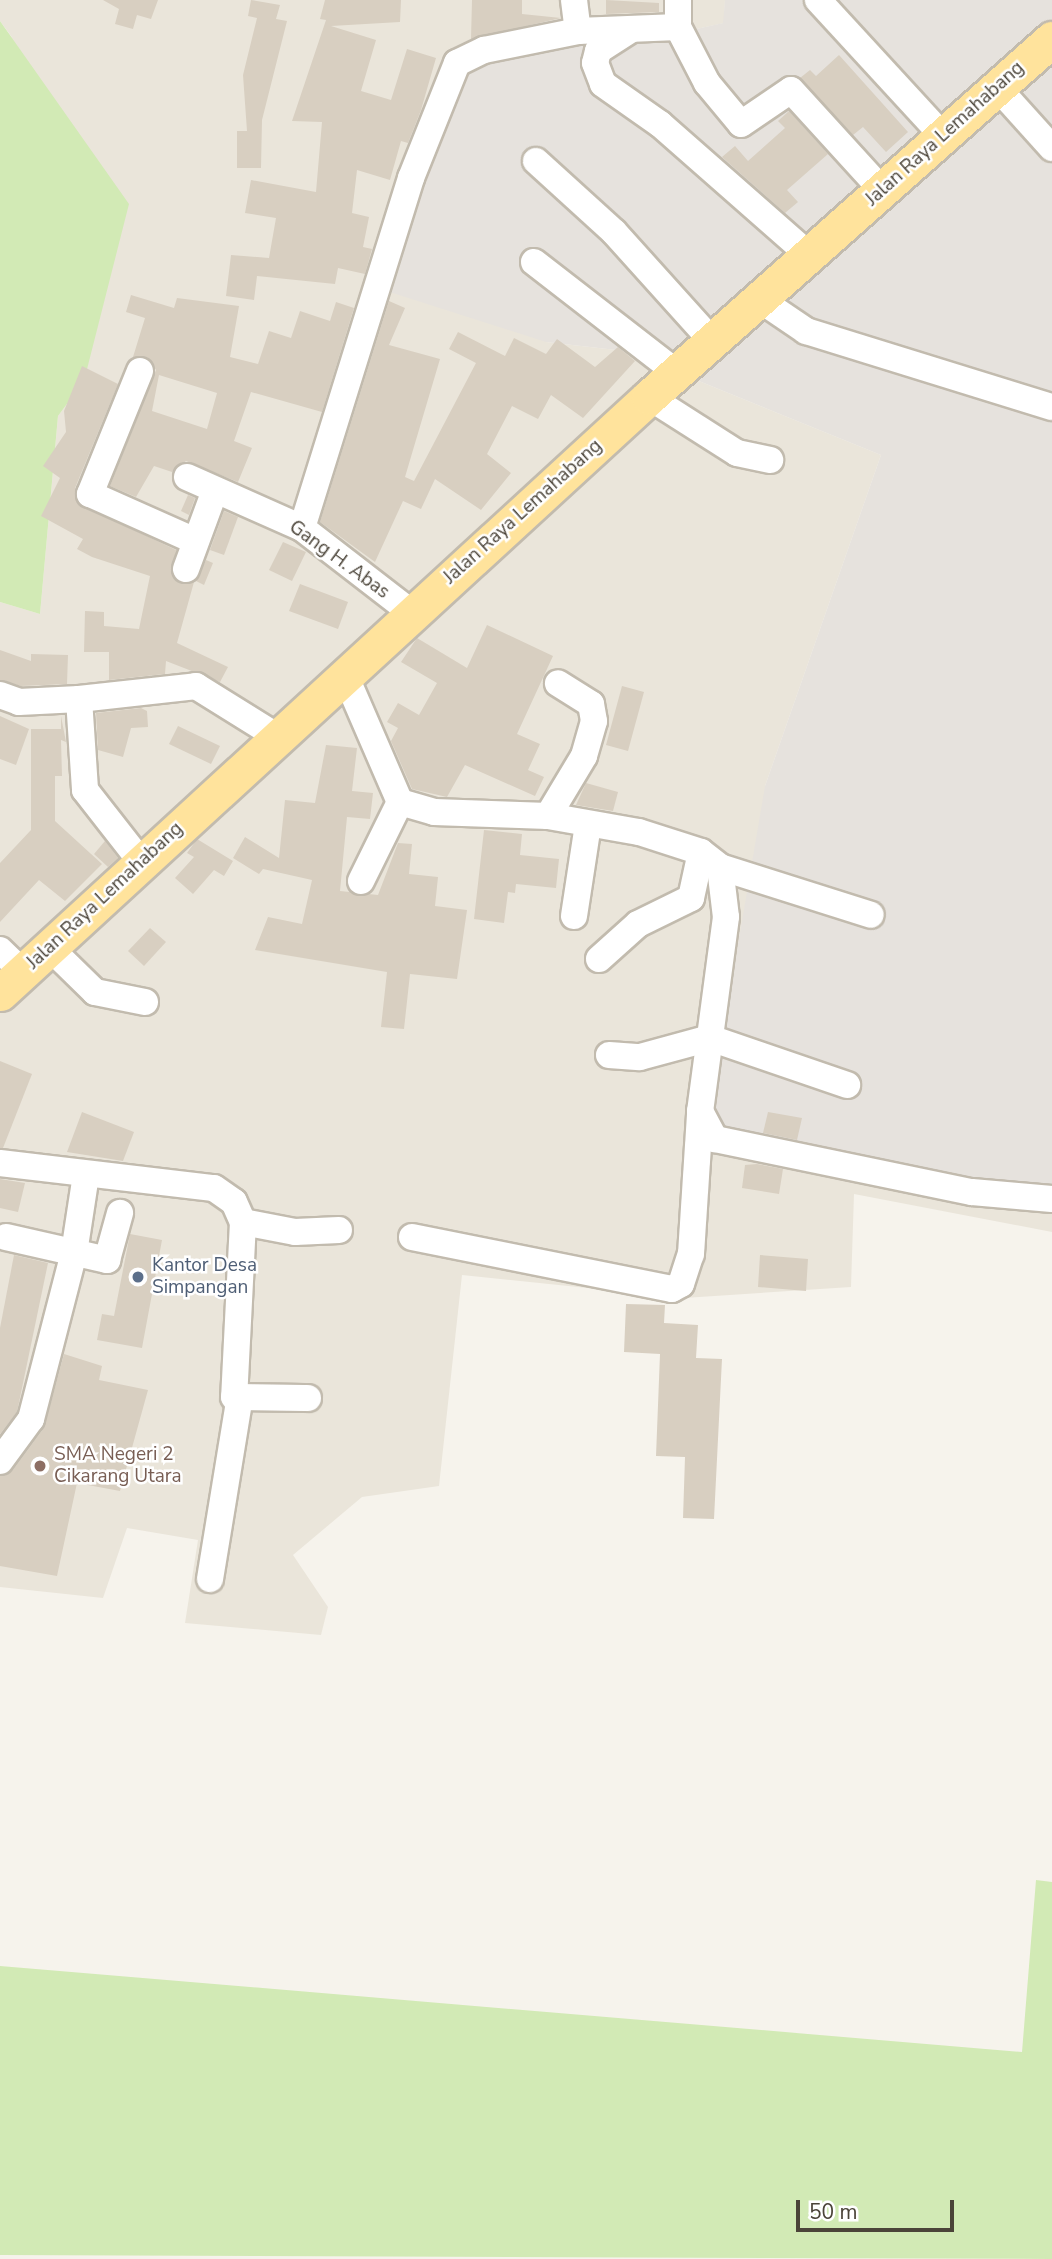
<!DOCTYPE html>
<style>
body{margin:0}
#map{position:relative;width:1052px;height:2259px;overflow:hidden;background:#f6f3ec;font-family:"Nunito Sans",sans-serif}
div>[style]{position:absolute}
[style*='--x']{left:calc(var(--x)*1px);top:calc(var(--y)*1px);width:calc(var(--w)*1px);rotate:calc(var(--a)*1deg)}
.residential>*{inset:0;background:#eae5da}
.industrial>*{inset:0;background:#e6e2dd}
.green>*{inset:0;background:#d2eab5}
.building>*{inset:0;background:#d8cfc1}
.roads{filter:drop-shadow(2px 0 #c2bbae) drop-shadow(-2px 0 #c2bbae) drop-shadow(0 2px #c2bbae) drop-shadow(0 -2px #c2bbae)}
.minor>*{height:26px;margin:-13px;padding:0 13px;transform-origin:13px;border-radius:13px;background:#fff}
.major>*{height:35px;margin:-17.5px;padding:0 17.5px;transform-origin:17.5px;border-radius:17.5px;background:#ffe39c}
.dots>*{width:19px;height:19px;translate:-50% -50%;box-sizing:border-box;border:4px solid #fff;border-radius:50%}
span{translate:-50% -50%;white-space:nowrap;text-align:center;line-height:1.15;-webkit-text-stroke:5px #fff;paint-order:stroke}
.street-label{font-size:19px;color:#4b4439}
.service-label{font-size:19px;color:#4e5e75}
.left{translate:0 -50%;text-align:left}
.education-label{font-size:19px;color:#785e54}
.scale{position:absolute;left:796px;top:2200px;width:158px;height:32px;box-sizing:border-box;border:4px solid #4b4439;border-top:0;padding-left:9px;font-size:21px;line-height:24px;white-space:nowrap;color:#4b4439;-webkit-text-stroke:5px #fff;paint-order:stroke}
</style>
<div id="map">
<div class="residential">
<i style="clip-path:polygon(0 0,725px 0,724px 23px,674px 34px,546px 342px,625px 351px,881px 455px,765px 786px,1052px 1195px,1052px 1232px,854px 1194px,851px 1287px,684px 1298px,462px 1275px,439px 1486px,362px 1497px,293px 1555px,328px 1607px,321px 1635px,185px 1623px,198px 1540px,127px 1528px,103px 1598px,0 1587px,0 602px,40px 614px,58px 416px,83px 382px,0 23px,14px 40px,0 21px)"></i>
</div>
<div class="industrial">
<i style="clip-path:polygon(725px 0,1052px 0,1052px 1195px,706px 1133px,765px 786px,881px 455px,625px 351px,546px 342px,374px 287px,458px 69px,573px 31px,674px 34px,723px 23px)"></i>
</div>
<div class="green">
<i style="clip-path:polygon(0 21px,129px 204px,84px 381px,58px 416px,40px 614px,0 602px)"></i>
<i style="clip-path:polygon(1036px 1880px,1052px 1882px,1052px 2259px,0 2255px,0 1966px,1022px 2052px)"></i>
</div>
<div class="building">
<i style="clip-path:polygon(103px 0,158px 0,151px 19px,137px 15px,133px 29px,115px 24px,119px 9px)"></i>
<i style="clip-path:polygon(251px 0,280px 5px,276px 19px,287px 21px,262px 120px,261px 168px,237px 168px,237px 131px,247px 131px,243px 75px,257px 18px,248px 16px)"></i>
<i style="clip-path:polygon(325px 0,401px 0,400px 22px,331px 26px,376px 40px,361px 91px,391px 100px,407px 49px,436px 58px,421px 110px,408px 143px,401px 141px,390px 180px,357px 170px,352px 213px,369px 217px,363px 247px,372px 249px,365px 274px,338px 268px,335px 284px,257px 276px,254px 300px,226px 296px,231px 255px,269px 258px,276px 218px,245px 213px,251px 180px,316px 192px,322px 122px,292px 121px,326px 20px,320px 19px)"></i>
<i style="clip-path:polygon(472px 0,522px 0,522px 14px,561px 18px,471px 39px)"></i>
<i style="clip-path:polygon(606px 0,659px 3px,659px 12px,606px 14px)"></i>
<i style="clip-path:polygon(839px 55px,908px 132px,886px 152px,863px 127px,853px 135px,800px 78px,810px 70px,816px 76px)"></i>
<i style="clip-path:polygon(789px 111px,828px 154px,787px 190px,798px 202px,785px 213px,722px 157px,735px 146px,748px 161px,785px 128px,778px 121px)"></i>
<i style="clip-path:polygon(evenodd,131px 295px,174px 308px,177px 298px,239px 306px,230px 357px,258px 364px,269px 331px,291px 338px,300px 311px,330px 321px,336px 302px,354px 308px,322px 412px,251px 392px,234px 441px,252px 448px,238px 482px,186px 461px,172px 472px,154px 466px,136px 497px,110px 486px,156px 370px,147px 357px,133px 357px,145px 318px,126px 312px,131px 295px,159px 375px,217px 393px,207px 429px,152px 411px,159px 375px)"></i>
<i style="clip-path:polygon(389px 301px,405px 308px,389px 345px,440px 359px,405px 477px,414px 481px,476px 363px,449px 349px,458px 332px,505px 356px,514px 338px,546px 354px,557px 339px,595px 367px,618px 347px,635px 361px,583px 418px,551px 395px,538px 419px,512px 406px,487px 454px,511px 473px,481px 510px,435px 479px,421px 509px,403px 501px,375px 562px,320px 522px)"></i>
<i style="clip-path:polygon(82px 366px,118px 384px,75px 488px,77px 503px,176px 550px,174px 579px,194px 582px,177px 643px,228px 667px,220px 682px,166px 661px,165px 674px,109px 680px,109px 652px,84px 652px,85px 611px,104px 612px,104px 626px,139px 629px,150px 576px,92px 557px,77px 549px,83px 539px,41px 516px,60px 478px,43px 466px,66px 432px,64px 411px)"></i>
<i style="clip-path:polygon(188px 495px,195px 498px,189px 515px,181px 511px)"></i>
<i style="clip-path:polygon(224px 511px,238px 517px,224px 555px,210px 550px)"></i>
<i style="clip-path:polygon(283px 542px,306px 552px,292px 581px,269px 570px)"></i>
<i style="clip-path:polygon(206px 560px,213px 563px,204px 585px,196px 581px)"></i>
<i style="clip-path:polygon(300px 584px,348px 602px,338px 629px,289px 611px)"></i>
<i style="clip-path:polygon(487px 625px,553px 656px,517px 734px,540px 744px,528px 770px,544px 777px,535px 796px,465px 765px,447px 797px,412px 789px,391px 741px,398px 728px,387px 722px,398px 703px,419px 715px,437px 683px,401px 662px,417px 638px,467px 668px)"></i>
<i style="clip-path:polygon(0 650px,31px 661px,31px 654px,68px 655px,67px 684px,21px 686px,0 680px)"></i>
<i style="clip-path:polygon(622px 686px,644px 692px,628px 751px,606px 745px)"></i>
<i style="clip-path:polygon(141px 708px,147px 711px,148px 727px,131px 728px,123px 757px,98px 750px,96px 713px)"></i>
<i style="clip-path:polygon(0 716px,29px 729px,16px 765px,0 759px)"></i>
<i style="clip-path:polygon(61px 716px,66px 742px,61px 740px,62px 776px,55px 776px,55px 821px,102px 864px,65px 901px,39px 880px,0 922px,0 863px,31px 830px,31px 729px,61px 729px)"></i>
<i style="clip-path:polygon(178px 726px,220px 746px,211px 764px,169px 744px)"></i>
<i style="clip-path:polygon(326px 745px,357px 748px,352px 791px,373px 793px,370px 819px,347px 817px,340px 891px,378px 895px,398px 843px,412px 844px,409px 874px,438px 877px,435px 906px,467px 910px,457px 979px,410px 974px,404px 1029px,381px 1027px,387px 972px,255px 950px,268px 917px,302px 924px,312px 880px,263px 869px,259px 874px,233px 858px,245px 837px,279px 858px,285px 800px,315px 803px)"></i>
<i style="clip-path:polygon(586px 783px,618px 792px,613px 811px,576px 805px)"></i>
<i style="clip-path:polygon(484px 830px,522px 834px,520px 855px,559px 859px,556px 888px,516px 884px,515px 893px,508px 892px,504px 923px,474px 919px)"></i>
<i style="clip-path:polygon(197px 839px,233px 861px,224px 876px,214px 870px,193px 894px,175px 878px,194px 857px,187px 853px)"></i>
<i style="clip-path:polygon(105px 841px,118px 858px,108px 867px,94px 854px)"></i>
<i style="clip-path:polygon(150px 928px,166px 942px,144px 966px,128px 951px)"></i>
<i style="clip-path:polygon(0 1061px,32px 1074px,3px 1148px,0 1148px)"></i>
<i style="clip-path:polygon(82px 1112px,134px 1132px,123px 1161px,67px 1152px)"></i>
<i style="clip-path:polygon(768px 1112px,802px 1118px,797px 1140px,763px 1133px)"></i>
<i style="clip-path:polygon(757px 1164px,783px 1169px,779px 1194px,742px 1188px,745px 1165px)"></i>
<i style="clip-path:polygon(0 1179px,25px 1183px,18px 1212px,0 1208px)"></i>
<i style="clip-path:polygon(130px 1234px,162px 1240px,142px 1348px,97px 1340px,102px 1314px,114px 1316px)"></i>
<i style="clip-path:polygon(14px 1255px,48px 1263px,17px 1412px,0 1434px,0 1328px)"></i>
<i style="clip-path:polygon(760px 1255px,808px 1259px,806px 1291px,758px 1287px)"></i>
<i style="clip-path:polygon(626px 1304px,665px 1305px,664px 1323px,698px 1325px,696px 1358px,722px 1359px,714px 1519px,683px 1518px,685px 1457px,656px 1456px,660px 1354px,624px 1352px)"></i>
<i style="clip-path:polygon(64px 1354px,102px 1366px,99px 1380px,148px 1390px,120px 1491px,77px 1483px,57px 1576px,0 1566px,0 1476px,13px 1470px,44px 1428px)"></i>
</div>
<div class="roads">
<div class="minor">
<i style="--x:574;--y:0;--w:31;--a:83"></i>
<i style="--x:818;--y:0;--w:185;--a:47.4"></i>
<i style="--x:678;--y:27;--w:63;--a:62.6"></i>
<i style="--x:707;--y:83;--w:53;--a:50.3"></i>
<i style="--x:741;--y:124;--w:60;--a:-34.2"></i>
<i style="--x:791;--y:90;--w:135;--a:47.7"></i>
<i style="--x:630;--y:30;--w:38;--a:147"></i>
<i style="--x:598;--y:51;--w:12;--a:104"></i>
<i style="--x:595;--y:63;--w:22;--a:69"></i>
<i style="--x:603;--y:84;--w:70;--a:35.1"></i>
<i style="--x:660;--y:124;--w:198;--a:41.3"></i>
<i style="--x:997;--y:87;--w:82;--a:48"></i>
<i style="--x:536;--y:161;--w:105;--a:42.3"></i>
<i style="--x:614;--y:232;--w:147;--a:48"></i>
<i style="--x:534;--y:262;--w:180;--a:37.8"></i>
<i style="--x:759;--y:299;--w:57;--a:34.2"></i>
<i style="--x:806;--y:331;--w:257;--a:17.2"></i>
<i style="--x:140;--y:371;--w:133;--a:112.1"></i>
<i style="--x:90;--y:494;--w:115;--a:24.1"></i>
<i style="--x:649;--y:397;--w:104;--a:32.5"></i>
<i style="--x:737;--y:453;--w:34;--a:12"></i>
<i style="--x:187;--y:477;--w:126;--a:23.9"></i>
<i style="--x:302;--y:528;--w:139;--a:37.7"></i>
<i style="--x:302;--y:528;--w:367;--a:-72.7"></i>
<i style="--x:411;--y:178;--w:124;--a:-68.2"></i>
<i style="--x:457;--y:63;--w:30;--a:-26"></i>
<i style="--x:484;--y:50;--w:96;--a:-11.4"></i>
<i style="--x:578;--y:31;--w:100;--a:-2.3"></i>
<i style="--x:678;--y:27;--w:27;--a:-90"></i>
<i style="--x:186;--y:569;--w:84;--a:-69.8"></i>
<i style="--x:345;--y:675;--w:138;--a:66.6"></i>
<i style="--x:400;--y:802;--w:35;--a:16"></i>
<i style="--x:434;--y:812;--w:114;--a:2"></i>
<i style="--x:548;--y:816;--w:92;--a:10"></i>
<i style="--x:639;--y:832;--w:65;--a:17.9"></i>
<i style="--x:701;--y:852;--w:24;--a:38"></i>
<i style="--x:720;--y:867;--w:50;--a:83.2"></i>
<i style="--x:726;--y:917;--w:196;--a:97.6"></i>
<i style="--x:700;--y:1111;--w:32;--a:62"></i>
<i style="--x:715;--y:1139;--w:262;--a:11.7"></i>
<i style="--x:972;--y:1192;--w:80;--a:5"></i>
<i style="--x:0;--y:695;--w:20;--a:20"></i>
<i style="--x:19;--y:702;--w:60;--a:-2.9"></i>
<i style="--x:79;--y:699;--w:118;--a:-6.3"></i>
<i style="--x:196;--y:686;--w:97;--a:31.9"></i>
<i style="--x:79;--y:699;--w:91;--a:86.2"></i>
<i style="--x:85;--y:790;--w:93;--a:52"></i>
<i style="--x:548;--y:816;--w:70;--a:-59"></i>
<i style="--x:584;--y:756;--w:36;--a:-74"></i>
<i style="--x:594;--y:721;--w:17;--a:-100"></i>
<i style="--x:591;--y:704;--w:39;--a:-148"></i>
<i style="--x:720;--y:867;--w:158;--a:17.6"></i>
<i style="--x:361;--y:881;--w:88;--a:-63.7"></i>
<i style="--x:574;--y:916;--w:93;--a:-81.3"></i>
<i style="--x:50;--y:948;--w:63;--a:44.4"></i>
<i style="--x:95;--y:992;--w:51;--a:11.3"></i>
<i style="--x:0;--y:950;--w:32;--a:44"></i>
<i style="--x:599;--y:959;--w:52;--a:-41.9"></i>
<i style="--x:638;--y:924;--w:59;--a:-26.1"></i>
<i style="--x:691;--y:898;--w:47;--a:-77.7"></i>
<i style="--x:609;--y:1055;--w:31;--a:4"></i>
<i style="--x:640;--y:1057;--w:73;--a:-15.2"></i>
<i style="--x:710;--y:1038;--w:145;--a:18.9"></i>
<i style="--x:0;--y:1163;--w:215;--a:6.7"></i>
<i style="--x:214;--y:1188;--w:24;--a:35"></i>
<i style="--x:234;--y:1202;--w:22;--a:66"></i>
<i style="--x:243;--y:1222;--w:175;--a:92.9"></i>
<i style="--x:234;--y:1397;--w:74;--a:0.8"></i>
<i style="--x:243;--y:1222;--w:53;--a:10.9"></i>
<i style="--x:295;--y:1232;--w:44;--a:-2.6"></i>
<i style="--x:6;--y:1237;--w:104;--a:12.8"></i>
<i style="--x:107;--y:1260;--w:49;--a:-74.5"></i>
<i style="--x:412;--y:1237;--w:265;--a:11.3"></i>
<i style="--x:672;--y:1289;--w:10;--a:-29"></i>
<i style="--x:681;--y:1284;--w:32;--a:-72"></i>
<i style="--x:691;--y:1254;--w:141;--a:-86.3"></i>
<i style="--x:0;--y:1461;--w:52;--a:-53.6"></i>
<i style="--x:31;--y:1419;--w:171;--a:-75.5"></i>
<i style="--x:74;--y:1253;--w:79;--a:-81.3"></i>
<i style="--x:210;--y:1579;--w:180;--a:-80.7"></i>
</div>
<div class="major">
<i style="--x:0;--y:993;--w:881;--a:-42.56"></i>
<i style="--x:649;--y:397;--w:539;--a:-41.62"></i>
</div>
</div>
<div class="dots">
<i style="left:138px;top:1277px;background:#5c6f8a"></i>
<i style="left:40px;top:1466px;background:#8d6e63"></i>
</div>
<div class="street-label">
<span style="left:945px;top:134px;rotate:-42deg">Jalan Raya Lemahabang</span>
<span style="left:523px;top:512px;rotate:-42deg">Jalan Raya Lemahabang</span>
<span style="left:339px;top:560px;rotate:36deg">Gang H. Abas</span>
<span style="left:105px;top:896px;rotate:-43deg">Jalan Raya Lemahabang</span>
</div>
<div class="service-label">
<span class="left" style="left:152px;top:1277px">Kantor Desa<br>Simpangan</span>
</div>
<div class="education-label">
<span class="left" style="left:54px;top:1466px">SMA Negeri 2<br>Cikarang Utara</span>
</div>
<div class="scale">50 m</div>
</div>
